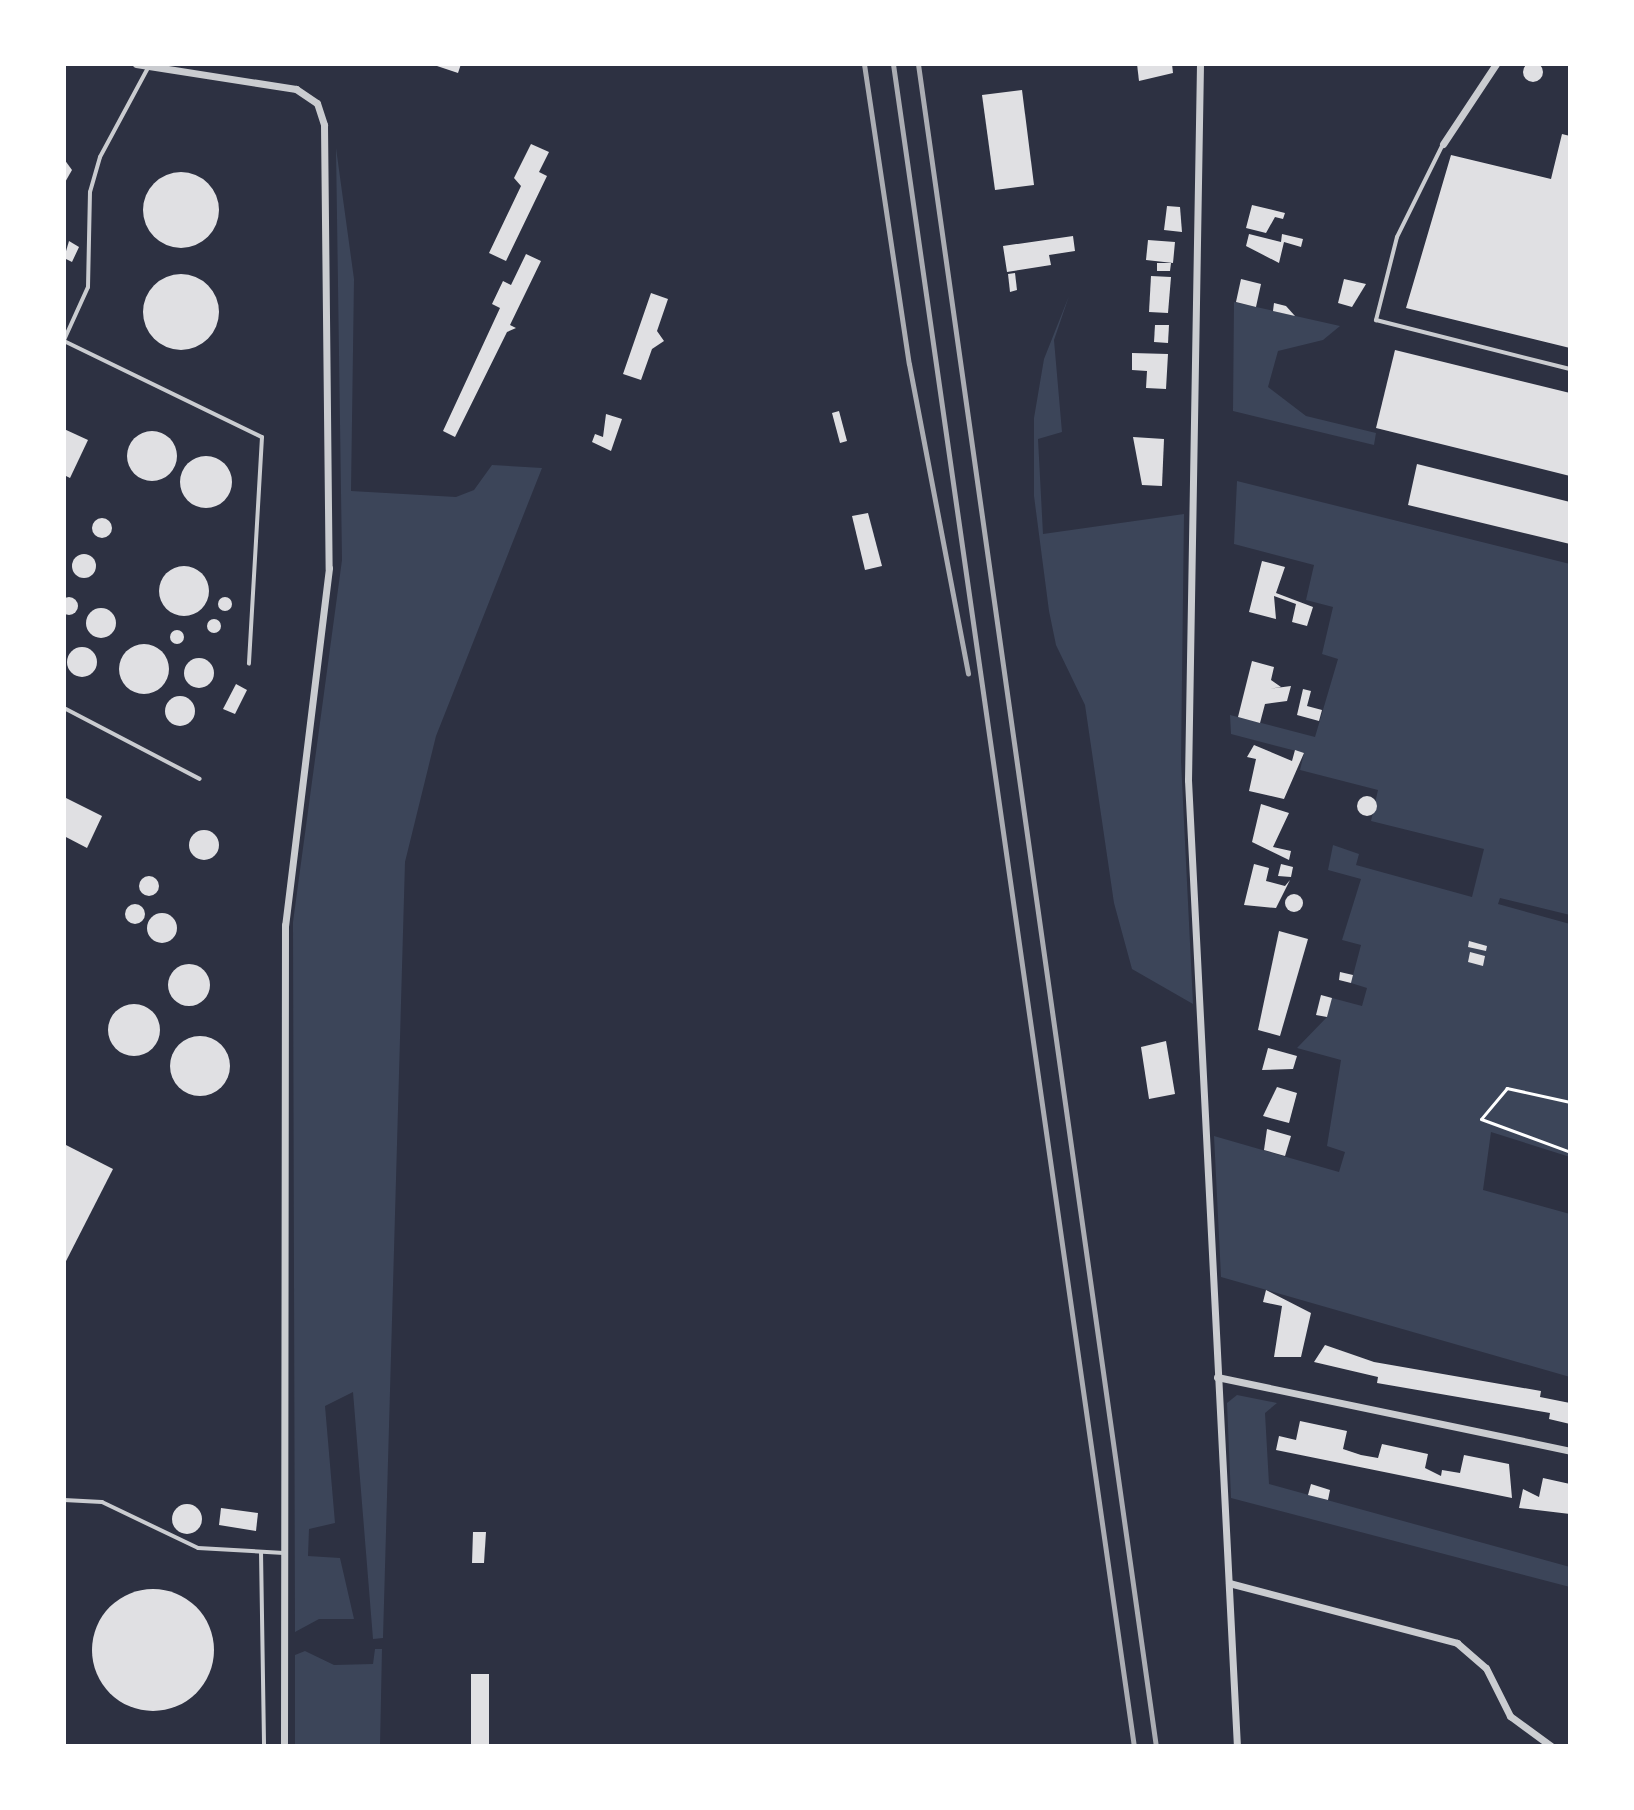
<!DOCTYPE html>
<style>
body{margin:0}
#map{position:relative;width:1634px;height:1810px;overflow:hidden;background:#2d3142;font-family:"Sofia Sans Condensed",sans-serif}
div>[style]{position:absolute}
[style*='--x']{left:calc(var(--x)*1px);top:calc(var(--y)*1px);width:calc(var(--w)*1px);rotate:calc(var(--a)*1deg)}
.green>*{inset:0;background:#3c4559}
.building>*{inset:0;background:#e0e0e3}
.round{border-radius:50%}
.path>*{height:3px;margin:-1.5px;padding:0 1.5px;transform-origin:1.5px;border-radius:1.5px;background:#fff}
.service>*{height:4px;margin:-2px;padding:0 2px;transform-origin:2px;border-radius:2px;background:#caccd0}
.minor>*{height:7px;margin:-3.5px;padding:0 3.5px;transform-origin:3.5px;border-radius:3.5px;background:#caccd0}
.rail>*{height:5px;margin:-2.5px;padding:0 2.5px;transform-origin:2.5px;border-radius:2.5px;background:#abadb3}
span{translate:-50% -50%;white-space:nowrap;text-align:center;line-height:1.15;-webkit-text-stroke:8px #fff;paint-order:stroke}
.frame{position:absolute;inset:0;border:66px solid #fff;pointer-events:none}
</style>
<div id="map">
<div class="green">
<i style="clip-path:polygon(336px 148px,354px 279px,351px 491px,456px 497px,474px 490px,492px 465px,542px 468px,436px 736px,405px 862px,383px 1638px,373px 1639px,353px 1392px,325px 1406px,335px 1523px,309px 1529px,308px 1556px,340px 1558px,354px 1619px,319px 1619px,295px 1632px,293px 922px,342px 560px)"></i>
<i style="clip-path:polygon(1069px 296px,1054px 340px,1062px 432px,1038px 439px,1043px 534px,1184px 514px,1181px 761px,1193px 1004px,1132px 969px,1114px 903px,1085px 705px,1056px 645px,1049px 611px,1034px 496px,1034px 418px,1044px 359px)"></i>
<i style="clip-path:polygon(1234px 302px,1340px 326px,1323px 340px,1278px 351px,1268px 387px,1306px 416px,1376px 433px,1374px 445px,1233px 411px)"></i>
<i style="clip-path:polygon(1237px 481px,1570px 564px,1570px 915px,1500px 898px,1498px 904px,1570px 924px,1570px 1157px,1491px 1132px,1483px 1190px,1570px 1214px,1570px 1377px,1221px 1277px,1214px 1136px,1339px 1172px,1345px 1152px,1327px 1146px,1341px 1060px,1297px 1048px,1327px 1017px,1332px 998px,1362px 1006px,1367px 988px,1351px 983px,1361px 945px,1342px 940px,1361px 879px,1328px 870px,1333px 845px,1359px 854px,1356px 865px,1472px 897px,1484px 849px,1371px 821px,1378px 790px,1300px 770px,1304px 753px,1231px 734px,1230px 715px,1315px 737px,1338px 659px,1322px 654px,1333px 607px,1306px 600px,1314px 565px,1234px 544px)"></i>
<i style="clip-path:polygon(1237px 1395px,1277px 1403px,1265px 1413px,1269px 1484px,1570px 1567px,1570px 1587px,1231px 1498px,1227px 1403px)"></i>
<i style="clip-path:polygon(375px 1649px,382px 1649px,380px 1746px,295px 1746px,295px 1655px,305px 1651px,334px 1665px,373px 1664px)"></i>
</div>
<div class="building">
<i class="round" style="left:1523px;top:62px;width:20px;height:20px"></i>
<i style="clip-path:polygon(431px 64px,461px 64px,458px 73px)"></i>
<i style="clip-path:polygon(1137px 64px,1172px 64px,1173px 73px,1139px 81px)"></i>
<i style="clip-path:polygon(1022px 90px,1034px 185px,995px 190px,982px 95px)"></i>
<i style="clip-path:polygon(1562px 134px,1570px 136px,1570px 348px,1406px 308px,1451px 155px,1551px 179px)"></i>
<i style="clip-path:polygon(531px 144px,549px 152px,539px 172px,547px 176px,506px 261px,489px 253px,521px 186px,514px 178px)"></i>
<i style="clip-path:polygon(64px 159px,72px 170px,64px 184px)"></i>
<i class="round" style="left:143px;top:172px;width:76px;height:76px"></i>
<i style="clip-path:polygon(1252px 205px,1285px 213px,1283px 219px,1275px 217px,1266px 233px,1246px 228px)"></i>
<i style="clip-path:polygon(1167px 206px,1180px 207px,1182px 232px,1164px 230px)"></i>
<i style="clip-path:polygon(1249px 234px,1281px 242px,1282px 234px,1303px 239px,1301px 247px,1284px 242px,1279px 263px,1246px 246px)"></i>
<i style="clip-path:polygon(1073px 236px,1075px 251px,1049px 255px,1051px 265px,1007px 272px,1003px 246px)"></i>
<i style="clip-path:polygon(1148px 240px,1175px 242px,1173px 263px,1146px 260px)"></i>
<i style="clip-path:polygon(69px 241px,79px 247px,72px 262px,64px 258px)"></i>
<i style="clip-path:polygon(526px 254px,541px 261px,510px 325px,516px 328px,507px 332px,455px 437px,443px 431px,500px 308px,492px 304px,503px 281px,511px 285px)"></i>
<i style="clip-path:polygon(1157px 263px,1171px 263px,1170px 271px,1157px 271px)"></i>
<i style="clip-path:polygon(1015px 273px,1017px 290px,1010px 292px,1008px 274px)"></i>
<i class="round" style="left:143px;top:274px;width:76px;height:76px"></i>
<i style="clip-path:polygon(1151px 276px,1171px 277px,1168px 313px,1149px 312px)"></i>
<i style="clip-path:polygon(1241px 279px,1261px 284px,1256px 307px,1236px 302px)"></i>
<i style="clip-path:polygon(1344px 279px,1366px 284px,1352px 307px,1338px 303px)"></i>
<i style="clip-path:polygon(651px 293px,668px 299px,657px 331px,664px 341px,652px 349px,641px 380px,623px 374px)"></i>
<i style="clip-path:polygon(1274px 303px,1286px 306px,1295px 316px,1273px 311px)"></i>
<i style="clip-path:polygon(1155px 325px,1169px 325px,1168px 343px,1154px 342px)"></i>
<i style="clip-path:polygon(1395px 350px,1570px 393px,1570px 476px,1376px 428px)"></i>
<i style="clip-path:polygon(1132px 353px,1168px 354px,1166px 389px,1146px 388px,1147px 371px,1132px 370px)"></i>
<i style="clip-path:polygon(839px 411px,847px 441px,840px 443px,832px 413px)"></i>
<i style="clip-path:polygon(606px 414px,622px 419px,611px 451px,592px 442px,595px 434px,603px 437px)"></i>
<i style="clip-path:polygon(64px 429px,88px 440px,70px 478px,64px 475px)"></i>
<i class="round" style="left:127px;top:431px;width:50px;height:50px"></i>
<i style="clip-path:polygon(1133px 437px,1164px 439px,1162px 486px,1142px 485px)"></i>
<i class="round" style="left:180px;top:456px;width:52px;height:52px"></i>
<i style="clip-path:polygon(1417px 464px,1570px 502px,1570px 544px,1408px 505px)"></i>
<i style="clip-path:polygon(868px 513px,882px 566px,865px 570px,852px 516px)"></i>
<i class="round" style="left:92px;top:518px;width:20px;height:20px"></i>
<i class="round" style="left:72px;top:554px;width:24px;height:24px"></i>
<i style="clip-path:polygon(1262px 561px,1285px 567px,1276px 593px,1313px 607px,1307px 626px,1292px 622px,1296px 604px,1274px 596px,1276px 619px,1249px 612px)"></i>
<i class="round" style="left:159px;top:566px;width:50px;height:50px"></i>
<i class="round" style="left:218px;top:597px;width:14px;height:14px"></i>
<i class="round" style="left:60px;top:597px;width:18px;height:18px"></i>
<i class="round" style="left:86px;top:608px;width:30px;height:30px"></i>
<i class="round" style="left:207px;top:619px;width:14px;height:14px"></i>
<i class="round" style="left:170px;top:630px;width:14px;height:14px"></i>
<i class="round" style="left:119px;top:644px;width:50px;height:50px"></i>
<i class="round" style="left:67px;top:647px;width:30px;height:30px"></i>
<i class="round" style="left:184px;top:658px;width:30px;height:30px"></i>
<i style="clip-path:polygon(1252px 661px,1274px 667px,1271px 680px,1281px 687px,1269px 689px,1291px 686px,1287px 701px,1265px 704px,1260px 723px,1238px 717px)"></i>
<i style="clip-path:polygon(236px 684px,247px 690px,235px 714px,223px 709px)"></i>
<i style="clip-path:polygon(1303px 689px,1311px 691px,1307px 706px,1322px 710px,1319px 721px,1297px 715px)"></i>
<i class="round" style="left:165px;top:696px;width:30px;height:30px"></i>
<i style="clip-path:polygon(1254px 745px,1292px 761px,1295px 750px,1304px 753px,1284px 799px,1249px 791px,1256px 759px,1247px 757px)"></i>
<i class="round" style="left:1357px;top:796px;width:20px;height:20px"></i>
<i style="clip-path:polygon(64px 797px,102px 816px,87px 848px,64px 836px)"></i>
<i style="clip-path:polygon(1261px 804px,1289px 813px,1273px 847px,1291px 851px,1289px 860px,1252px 842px)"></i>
<i class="round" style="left:189px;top:830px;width:30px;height:30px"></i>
<i style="clip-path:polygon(1254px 864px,1269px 868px,1266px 881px,1285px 886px,1290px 880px,1276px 908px,1244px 905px)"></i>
<i style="clip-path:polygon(1281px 864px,1293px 867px,1291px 877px,1278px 876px)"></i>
<i class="round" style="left:139px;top:876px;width:20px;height:20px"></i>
<i class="round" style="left:1285px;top:894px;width:18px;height:18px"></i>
<i class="round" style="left:125px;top:904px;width:20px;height:20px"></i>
<i class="round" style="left:147px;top:913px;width:30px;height:30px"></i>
<i style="clip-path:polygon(1279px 931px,1308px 939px,1280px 1036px,1258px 1030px)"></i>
<i style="clip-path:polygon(1469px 941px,1487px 946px,1486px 951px,1468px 947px)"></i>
<i style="clip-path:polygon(1470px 952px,1485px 956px,1483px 966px,1468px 962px)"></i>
<i class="round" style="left:168px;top:964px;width:42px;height:42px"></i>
<i style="clip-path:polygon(1340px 972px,1353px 975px,1351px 983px,1339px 980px)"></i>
<i style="clip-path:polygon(1321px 995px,1332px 998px,1327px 1017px,1316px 1015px)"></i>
<i class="round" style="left:108px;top:1004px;width:52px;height:52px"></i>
<i class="round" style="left:170px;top:1036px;width:60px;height:60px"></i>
<i style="clip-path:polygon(1166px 1041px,1175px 1094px,1149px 1099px,1141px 1047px)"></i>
<i style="clip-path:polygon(1268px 1048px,1297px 1056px,1293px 1069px,1262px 1070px)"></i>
<i style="clip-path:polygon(1277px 1087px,1297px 1093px,1289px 1123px,1263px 1116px)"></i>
<i style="clip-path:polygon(1267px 1129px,1291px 1136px,1285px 1156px,1264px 1150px)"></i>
<i style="clip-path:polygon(64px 1144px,113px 1169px,64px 1265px)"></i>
<i style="clip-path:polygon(1266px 1290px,1311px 1313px,1301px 1357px,1274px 1357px,1282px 1306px,1263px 1302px)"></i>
<i style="clip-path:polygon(1325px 1345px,1374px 1362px,1541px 1391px,1540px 1397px,1570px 1403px,1570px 1424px,1549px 1419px,1550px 1413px,1377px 1383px,1378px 1377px,1314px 1362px)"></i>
<i style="clip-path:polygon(1300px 1421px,1347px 1431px,1343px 1449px,1361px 1455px,1378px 1458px,1382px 1444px,1428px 1454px,1425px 1468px,1441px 1476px,1442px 1470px,1460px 1473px,1464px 1455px,1509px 1464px,1512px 1498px,1276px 1450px,1279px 1436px,1296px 1440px)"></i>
<i style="clip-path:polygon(1543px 1478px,1570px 1484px,1570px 1514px,1519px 1508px,1523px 1489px,1539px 1497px)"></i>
<i style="clip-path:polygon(1311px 1484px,1330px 1490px,1328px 1500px,1308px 1495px)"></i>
<i class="round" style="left:172px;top:1504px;width:30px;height:30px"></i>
<i style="clip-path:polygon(221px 1508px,258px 1513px,256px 1531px,219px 1525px)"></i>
<i style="clip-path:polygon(473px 1532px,486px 1532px,484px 1563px,472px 1563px)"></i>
<i class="round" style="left:92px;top:1589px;width:122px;height:122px"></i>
<i style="clip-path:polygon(471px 1674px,489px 1674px,489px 1746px,471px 1746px)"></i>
</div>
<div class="path">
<i style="--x:1570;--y:1102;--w:65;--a:-167.5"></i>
<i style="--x:1507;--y:1088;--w:40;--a:130"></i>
<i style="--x:1481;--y:1119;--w:95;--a:20.3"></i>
</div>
<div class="service">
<i style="--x:1443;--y:144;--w:104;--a:116.3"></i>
<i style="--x:1397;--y:237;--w:86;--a:104.2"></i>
<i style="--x:1376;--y:320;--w:200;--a:14.2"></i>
<i style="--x:64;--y:340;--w:58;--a:-65.6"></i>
<i style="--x:88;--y:287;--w:95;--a:-88.8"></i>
<i style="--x:90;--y:192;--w:36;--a:-74"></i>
<i style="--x:100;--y:157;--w:103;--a:-61.7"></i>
<i style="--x:64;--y:341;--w:220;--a:25.9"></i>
<i style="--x:262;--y:437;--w:227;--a:93.3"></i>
<i style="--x:64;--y:708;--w:153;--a:27.6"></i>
<i style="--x:64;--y:1500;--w:38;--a:3"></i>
<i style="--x:102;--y:1502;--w:106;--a:25.6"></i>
<i style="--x:198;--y:1548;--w:86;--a:3.3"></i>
<i style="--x:261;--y:1552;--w:194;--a:89.1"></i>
</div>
<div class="minor">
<i style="--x:136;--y:64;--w:162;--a:8.9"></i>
<i style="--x:296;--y:89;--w:25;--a:34"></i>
<i style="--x:317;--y:103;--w:23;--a:72"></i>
<i style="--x:324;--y:125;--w:443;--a:89.4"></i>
<i style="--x:329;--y:568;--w:360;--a:97"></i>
<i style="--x:285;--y:925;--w:821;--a:90.07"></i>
<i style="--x:1200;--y:64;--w:716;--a:90.96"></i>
<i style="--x:1188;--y:780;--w:967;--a:87.1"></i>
<i style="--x:1443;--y:144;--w:96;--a:-56.5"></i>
<i style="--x:1217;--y:1377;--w:361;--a:11.8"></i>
<i style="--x:1229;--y:1583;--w:236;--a:14.7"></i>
<i style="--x:1457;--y:1643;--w:38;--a:41"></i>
<i style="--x:1486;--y:1668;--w:54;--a:63.4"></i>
<i style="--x:1510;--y:1716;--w:51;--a:36.2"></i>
</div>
<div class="rail">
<i style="--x:864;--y:64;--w:303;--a:81.5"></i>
<i style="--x:909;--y:364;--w:315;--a:79.2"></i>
<i style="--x:893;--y:64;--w:1699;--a:81.85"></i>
<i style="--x:918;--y:64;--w:1699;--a:81.95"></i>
</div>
<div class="frame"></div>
</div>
